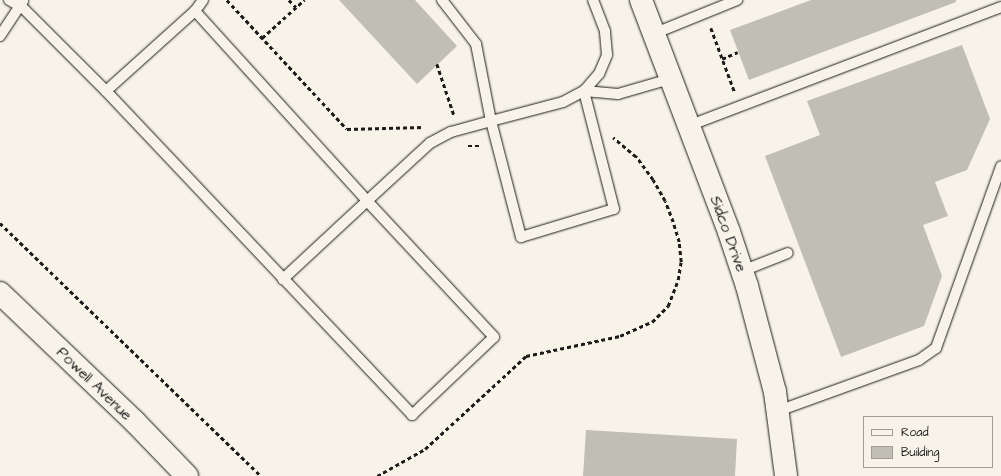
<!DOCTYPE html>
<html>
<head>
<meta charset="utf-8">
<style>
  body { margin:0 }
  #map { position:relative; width:1001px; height:476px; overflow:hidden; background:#f7f3e8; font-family:"Architects Daughter",sans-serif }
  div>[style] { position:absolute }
  .building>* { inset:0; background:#c0beb5 }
  .path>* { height:2.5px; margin-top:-1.25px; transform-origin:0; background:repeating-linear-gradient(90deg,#1c1c1c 0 4px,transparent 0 7px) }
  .roads { filter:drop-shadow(0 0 1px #1c1c1c) drop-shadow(0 0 1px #1c1c1c) }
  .service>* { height:10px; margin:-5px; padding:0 5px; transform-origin:5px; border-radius:5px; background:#f7f3e8 }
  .tertiary>* { height:22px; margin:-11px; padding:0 11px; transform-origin:11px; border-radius:11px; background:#f7f3e8 }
  .secondary>* { height:22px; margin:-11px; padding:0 11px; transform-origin:11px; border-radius:11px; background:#f7f3e8 }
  span { translate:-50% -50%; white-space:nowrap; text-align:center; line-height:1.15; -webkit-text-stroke:3.5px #f7f3e8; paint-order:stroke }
  .street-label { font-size:15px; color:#1c1c1c }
  .legend { position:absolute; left:863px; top:416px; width:130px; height:52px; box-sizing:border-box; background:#f7f3e8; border:1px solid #9f9d96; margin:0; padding:5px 7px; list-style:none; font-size:12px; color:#1c1c1c }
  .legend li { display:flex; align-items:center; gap:8px; height:20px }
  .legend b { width:20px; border:1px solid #9f9d96 }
</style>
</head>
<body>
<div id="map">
  <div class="building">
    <i style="clip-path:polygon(339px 0,415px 0,457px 46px,417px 84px)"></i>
    <i style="clip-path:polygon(811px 0,956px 0,956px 2px,749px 80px,730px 30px)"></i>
    <i style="clip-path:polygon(962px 45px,990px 119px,967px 170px,935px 182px,948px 216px,923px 225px,942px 276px,924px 326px,841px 357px,765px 156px,820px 135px,807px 101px)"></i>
    <i style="clip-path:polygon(586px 430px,737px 439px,735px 476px,583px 476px)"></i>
  </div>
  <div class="path">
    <i style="left:227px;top:0;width:176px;rotate:47.1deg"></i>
    <i style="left:347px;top:129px;width:77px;rotate:-1.5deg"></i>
    <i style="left:289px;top:0;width:10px;rotate:45deg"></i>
    <i style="left:711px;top:28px;width:69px;rotate:69.7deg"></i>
    <i style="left:262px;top:38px;width:57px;rotate:-42.1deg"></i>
    <i style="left:722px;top:59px;width:17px;rotate:-24deg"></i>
    <i style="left:437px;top:64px;width:54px;rotate:71.6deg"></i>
    <i style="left:468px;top:146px;width:12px"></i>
    <i style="left:0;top:223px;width:363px;rotate:44.1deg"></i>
    <i style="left:377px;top:476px;width:55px;rotate:-29.4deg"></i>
    <i style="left:425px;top:449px;width:137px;rotate:-42.6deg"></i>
    <i style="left:526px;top:356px;width:96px;rotate:-12deg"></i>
    <i style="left:620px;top:336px;width:35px;rotate:-24deg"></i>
    <i style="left:652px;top:322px;width:23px;rotate:-45deg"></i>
    <i style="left:668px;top:306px;width:28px;rotate:-69deg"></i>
    <i style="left:678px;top:280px;width:18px;rotate:-81deg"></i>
    <i style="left:681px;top:262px;width:20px;rotate:-96deg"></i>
    <i style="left:679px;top:242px;width:21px;rotate:-107deg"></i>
    <i style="left:673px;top:222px;width:22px;rotate:-111deg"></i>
    <i style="left:665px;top:201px;width:24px;rotate:-120deg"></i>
    <i style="left:653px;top:180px;width:29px;rotate:-126deg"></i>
    <i style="left:636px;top:157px;width:30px;rotate:-140deg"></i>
  </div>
  <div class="roads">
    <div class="service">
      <i style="left:9px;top:0;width:14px;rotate:30deg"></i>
      <i style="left:203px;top:0;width:14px;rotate:126deg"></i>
      <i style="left:195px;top:11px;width:256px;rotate:47.8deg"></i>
      <i style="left:367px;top:201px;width:115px;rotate:137.1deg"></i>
      <i style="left:442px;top:0;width:56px;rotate:52.3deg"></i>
      <i style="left:476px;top:44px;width:78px;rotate:79deg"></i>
      <i style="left:491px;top:121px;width:74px;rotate:-14.8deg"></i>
      <i style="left:563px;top:102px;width:24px;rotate:-28deg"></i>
      <i style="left:584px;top:91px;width:34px;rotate:5deg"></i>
      <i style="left:618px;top:94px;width:54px;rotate:-16.1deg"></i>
      <i style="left:21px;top:6px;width:120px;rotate:45deg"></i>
      <i style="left:106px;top:91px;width:446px;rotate:46.6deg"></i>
      <i style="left:412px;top:415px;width:113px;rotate:-43.6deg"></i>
      <i style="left:494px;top:337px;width:186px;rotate:-133deg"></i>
      <i style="left:367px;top:201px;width:86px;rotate:-42.6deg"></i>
      <i style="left:430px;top:143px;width:24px;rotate:-28deg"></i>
      <i style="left:451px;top:132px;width:41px;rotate:-15.4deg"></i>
      <i style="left:491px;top:121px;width:120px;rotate:75.5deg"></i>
      <i style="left:521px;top:237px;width:97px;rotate:-16.8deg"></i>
      <i style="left:614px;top:209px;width:122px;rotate:-104.3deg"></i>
      <i style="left:584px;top:91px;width:23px;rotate:-49deg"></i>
      <i style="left:599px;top:74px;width:21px;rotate:-67deg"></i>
      <i style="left:607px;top:55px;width:24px;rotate:-95deg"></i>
      <i style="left:605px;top:31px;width:33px;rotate:-111deg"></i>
      <i style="left:653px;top:34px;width:91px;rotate:-22deg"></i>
      <i style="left:0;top:36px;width:42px;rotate:-56.7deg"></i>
      <i style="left:106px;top:91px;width:120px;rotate:-42deg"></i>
      <i style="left:688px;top:126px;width:335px;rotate:-20.8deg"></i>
      <i style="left:742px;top:271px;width:49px;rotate:-21.4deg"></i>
      <i style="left:778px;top:411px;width:150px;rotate:-19.9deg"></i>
      <i style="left:919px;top:360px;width:21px;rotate:-35deg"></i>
      <i style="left:936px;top:348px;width:193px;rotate:-70.3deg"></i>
    </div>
    <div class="tertiary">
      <i style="left:641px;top:0;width:248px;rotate:69.2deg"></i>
      <i style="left:729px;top:232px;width:57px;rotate:71.6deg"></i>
      <i style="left:747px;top:286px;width:110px;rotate:75.2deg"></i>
      <i style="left:775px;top:392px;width:85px;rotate:82.5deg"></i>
    </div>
    <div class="secondary">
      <i style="left:0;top:293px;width:187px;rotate:43.7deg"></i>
      <i style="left:135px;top:422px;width:75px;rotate:46.1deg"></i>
    </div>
  </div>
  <div class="street-label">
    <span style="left:728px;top:234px;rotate:70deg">Sidco Drive</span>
    <span style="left:94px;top:384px;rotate:44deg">Powell Avenue</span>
  </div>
  <ul class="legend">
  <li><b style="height:5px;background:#f7f3e8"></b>Road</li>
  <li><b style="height:11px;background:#c0beb5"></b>Building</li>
  </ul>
</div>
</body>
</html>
